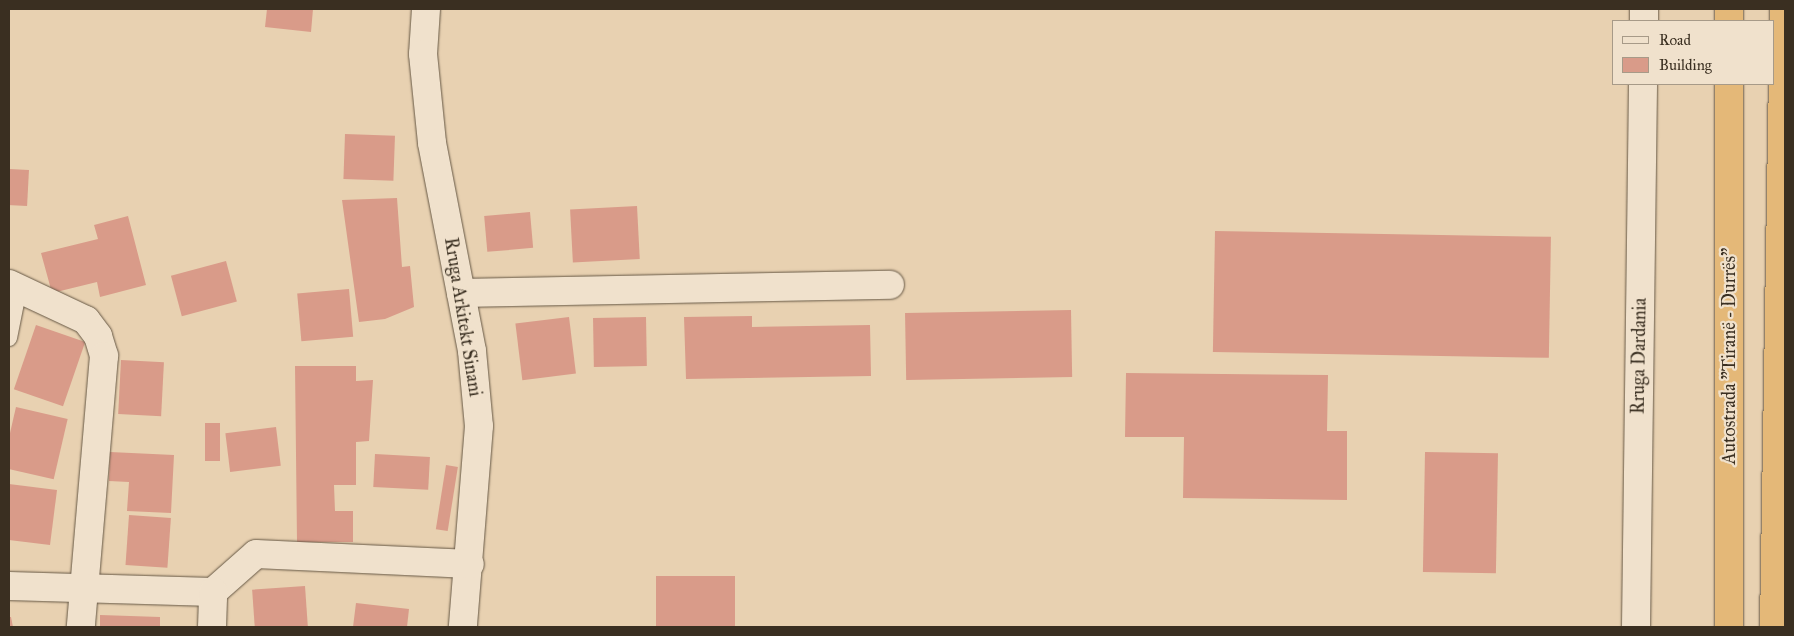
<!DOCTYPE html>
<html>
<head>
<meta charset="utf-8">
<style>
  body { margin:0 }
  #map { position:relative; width:1794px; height:636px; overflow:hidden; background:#e8d1b1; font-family:"IM FELL Great Primer",serif }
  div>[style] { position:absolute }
  .building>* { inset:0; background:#d99b89; transform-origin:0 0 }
  .roads { filter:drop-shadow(0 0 1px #665845) drop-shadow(0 0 1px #665845) }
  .service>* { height:16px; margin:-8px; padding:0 8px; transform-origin:8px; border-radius:8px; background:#f0e1cc }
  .minor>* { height:28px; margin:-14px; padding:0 14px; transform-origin:14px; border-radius:14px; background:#f0e1cc }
  .secondary>* { height:28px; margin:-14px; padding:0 14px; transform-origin:14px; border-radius:14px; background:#f0e1cc }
  .motorway>* { height:28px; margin:-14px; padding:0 14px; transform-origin:14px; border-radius:14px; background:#e4b878 }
  span { translate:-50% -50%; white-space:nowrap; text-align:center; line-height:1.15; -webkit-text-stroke:4.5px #f0e1cc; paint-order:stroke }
  .street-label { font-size:18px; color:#3a2f21 }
  .frame { position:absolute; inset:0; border:10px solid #3a2f21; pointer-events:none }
  .legend { position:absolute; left:1612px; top:20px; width:162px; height:65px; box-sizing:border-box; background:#f0e1cc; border:1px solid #a79a88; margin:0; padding:6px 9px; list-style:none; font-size:15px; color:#3a2f21 }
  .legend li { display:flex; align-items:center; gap:10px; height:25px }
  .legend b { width:25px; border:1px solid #a79a88 }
</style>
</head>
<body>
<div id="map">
  <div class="building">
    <i style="clip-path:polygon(267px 9px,313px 9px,311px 32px,265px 27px)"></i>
    <i style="left:345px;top:134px;width:50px;height:45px;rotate:2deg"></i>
    <i style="left:9px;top:169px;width:20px;height:36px;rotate:3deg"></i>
    <i style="clip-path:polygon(397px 198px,402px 267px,410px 266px,414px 307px,385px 319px,359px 322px,342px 200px)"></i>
    <i style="left:637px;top:206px;width:53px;height:67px;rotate:87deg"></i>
    <i style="left:530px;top:212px;width:36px;height:46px;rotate:85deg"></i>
    <i style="clip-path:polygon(128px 216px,146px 285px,100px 297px,97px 282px,52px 293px,41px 253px,98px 239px,94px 225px)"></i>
    <i style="left:1215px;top:231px;width:336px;height:121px;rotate:1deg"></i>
    <i style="left:226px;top:261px;width:42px;height:57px;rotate:75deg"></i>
    <i style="left:349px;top:289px;width:48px;height:52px;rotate:85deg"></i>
    <i style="left:1071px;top:310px;width:67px;height:166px;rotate:89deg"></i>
    <i style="clip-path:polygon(752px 316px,752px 327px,870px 325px,871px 376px,686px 379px,684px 317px)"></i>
    <i style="left:569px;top:317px;width:57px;height:54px;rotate:83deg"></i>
    <i style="left:646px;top:317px;width:49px;height:53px;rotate:89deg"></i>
    <i style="left:36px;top:325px;width:52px;height:68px;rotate:19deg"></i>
    <i style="left:121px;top:360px;width:43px;height:54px;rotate:3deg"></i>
    <i style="clip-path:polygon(295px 366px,356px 366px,356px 381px,373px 380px,369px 441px,356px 442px,356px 485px,334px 485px,335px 511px,353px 511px,353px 542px,297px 542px)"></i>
    <i style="clip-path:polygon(1126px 373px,1328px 375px,1327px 431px,1347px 431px,1347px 500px,1183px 498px,1184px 437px,1125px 437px)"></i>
    <i style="left:16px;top:407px;width:53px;height:62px;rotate:13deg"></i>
    <i style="left:205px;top:423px;width:15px;height:38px"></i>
    <i style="left:276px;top:427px;width:39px;height:51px;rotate:83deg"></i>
    <i style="clip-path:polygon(110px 452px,174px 455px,171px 513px,127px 511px,129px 482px,109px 481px)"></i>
    <i style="left:1425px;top:452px;width:73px;height:120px;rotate:1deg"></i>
    <i style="left:375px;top:454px;width:55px;height:33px;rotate:3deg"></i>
    <i style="left:446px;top:465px;width:12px;height:65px;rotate:9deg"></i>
    <i style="clip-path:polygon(9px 484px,57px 490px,50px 545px,9px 540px)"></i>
    <i style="left:129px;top:515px;width:42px;height:50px;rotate:4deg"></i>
    <i style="left:656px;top:576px;width:79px;height:51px"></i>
    <i style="left:305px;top:586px;width:41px;height:53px;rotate:86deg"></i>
    <i style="clip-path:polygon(356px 603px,409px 609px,407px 627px,353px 627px)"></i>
    <i style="clip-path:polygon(100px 615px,160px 617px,160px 627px,100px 627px)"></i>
    <i style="clip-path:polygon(9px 617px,11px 617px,13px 627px,9px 627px)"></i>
  </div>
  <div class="roads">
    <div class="service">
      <i style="left:9px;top:338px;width:51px;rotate:-78.7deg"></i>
    </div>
    <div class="minor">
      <i style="left:426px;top:9px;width:45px;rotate:93.8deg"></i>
      <i style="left:423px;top:54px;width:89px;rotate:84.2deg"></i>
      <i style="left:432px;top:143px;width:212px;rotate:79.1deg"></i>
      <i style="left:472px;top:351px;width:75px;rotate:84.7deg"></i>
      <i style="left:479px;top:426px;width:202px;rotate:94.6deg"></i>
      <i style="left:9px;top:284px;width:85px;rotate:25.1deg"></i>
      <i style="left:86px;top:320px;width:20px;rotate:53deg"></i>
      <i style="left:98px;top:336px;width:21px;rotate:73deg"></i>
      <i style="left:104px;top:356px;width:272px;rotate:94.9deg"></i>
      <i style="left:461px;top:293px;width:429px;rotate:-1.1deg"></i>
      <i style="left:9px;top:586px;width:204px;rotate:1.7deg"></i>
      <i style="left:213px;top:592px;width:57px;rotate:-41.5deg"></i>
      <i style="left:256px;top:554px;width:214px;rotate:2.7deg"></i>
      <i style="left:212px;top:627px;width:35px;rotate:-88deg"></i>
    </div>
    <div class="secondary">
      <i style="left:1644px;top:21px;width:12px;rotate:-90deg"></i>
      <i style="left:1636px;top:627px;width:543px;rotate:-89.26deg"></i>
    </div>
    <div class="motorway">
      <i style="left:1729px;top:21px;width:12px;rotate:-90deg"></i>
      <i style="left:1729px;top:627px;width:543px;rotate:-90deg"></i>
      <i style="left:1774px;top:627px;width:618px;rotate:-89.07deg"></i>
    </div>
  </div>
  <div class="street-label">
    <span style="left:463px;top:317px;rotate:81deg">Rruga Arkitekt Sinani</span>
    <span style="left:1639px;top:356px;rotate:-89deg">Rruga Dardania</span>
    <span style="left:1729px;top:356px;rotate:-90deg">Autostrada "Tiranë - Durrës"</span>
  </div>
  <div class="frame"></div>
  <ul class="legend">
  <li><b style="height:6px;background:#f0e1cc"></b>Road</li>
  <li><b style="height:14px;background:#d99b89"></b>Building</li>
  </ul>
</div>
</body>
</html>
